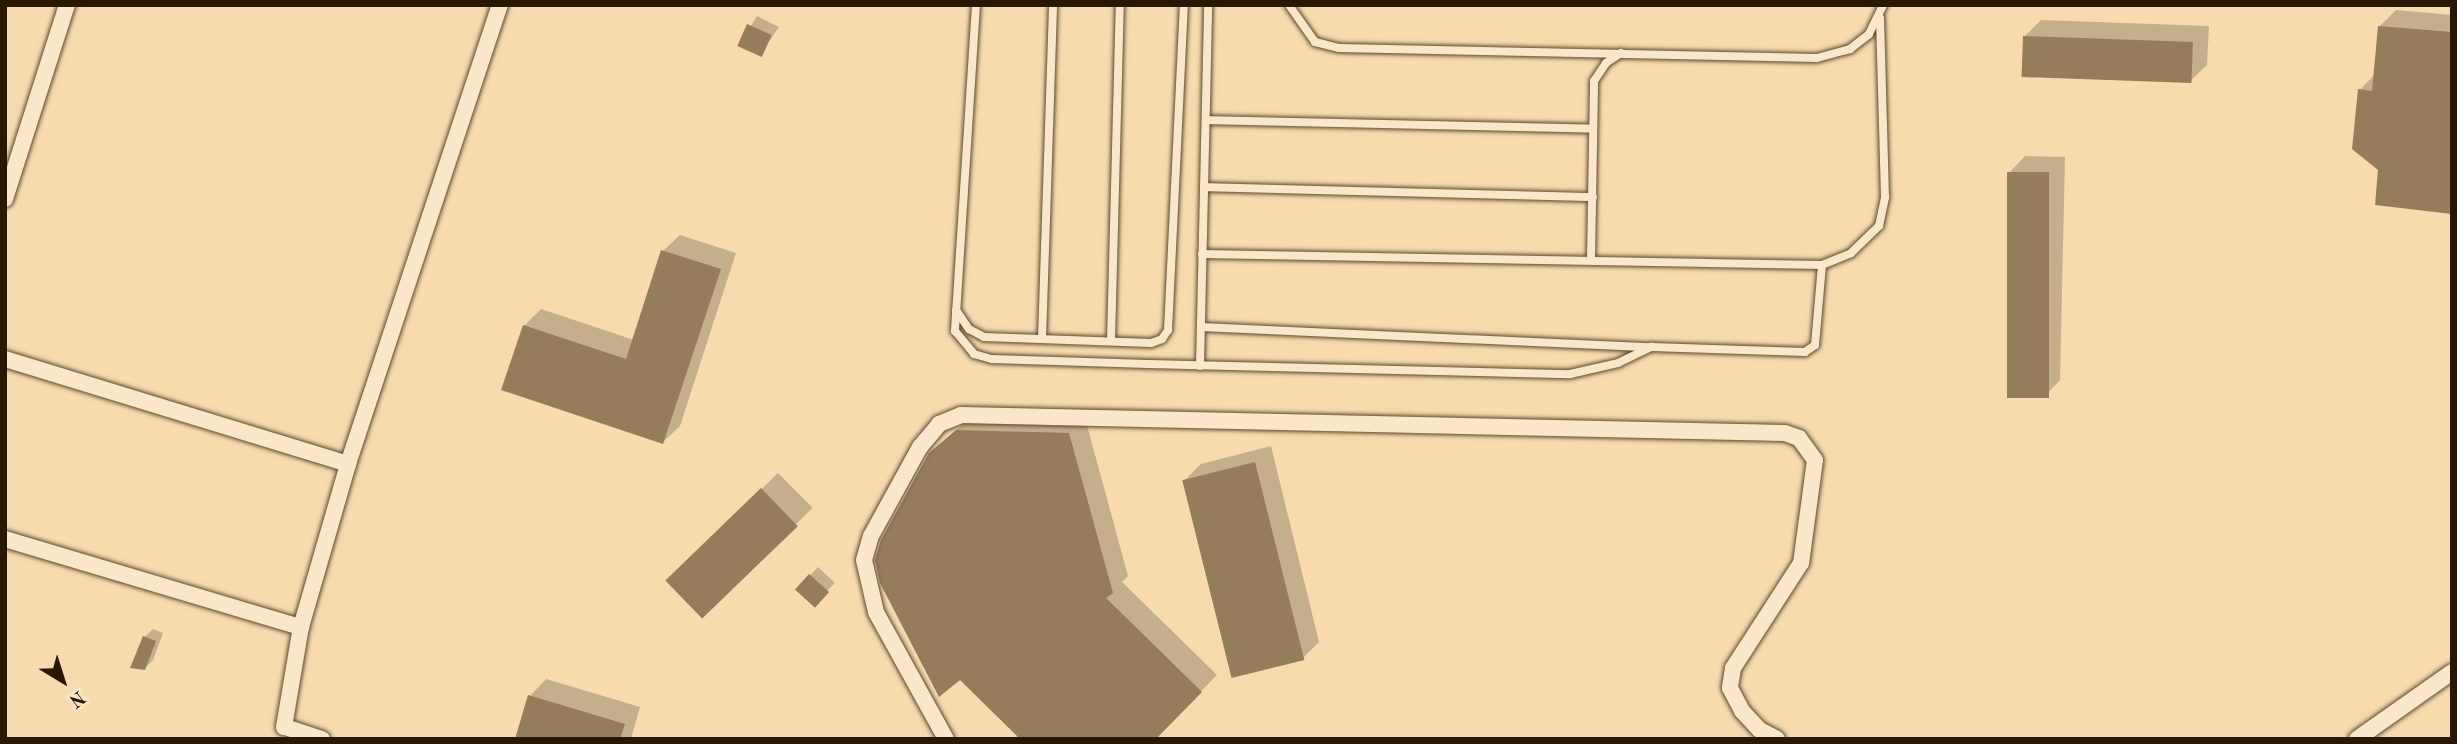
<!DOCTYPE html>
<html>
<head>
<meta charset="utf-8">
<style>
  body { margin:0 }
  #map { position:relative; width:2457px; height:744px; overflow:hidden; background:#f7daae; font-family:"Old Standard TT",serif }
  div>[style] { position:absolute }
  .shadow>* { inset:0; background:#0003; transform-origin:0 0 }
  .building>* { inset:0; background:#957c5b; transform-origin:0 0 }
  .roads { filter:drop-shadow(0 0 2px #5d482c) drop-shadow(0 0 2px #5d482c) }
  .lane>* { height:8px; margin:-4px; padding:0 4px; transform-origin:4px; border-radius:4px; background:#fae7ca }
  .street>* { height:16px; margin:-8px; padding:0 8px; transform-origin:8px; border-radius:8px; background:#fae7ca }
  span { translate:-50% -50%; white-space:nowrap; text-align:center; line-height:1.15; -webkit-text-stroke:6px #fae7ca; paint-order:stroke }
  .frame { position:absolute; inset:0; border:7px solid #2a1701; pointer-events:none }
  .north { position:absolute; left:28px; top:646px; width:70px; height:70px; -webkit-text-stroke:5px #fae7ca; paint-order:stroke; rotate:142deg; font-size:19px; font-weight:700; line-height:28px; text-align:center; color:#2a1701 }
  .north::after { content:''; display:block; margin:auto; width:24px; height:32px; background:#2a1701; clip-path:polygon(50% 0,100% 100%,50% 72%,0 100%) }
</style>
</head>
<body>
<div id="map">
  <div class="shadow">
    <i style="clip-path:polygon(2396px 10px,2452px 15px,2452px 212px,2380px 169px,2360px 90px,2375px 74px,2379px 27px)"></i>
    <i style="clip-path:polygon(757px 16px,779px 27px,760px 55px,739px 45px)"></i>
    <i style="clip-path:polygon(2041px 20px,2209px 26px,2207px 65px,2190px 81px,2024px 37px)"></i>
    <i style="clip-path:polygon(2025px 156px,2065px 157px,2060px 380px,2044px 397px,2009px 173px)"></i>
    <i style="clip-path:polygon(680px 235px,736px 253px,680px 426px,663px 442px,524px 326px,541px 309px,634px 340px,663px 251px)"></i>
    <i style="clip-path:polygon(973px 415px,1085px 418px,1128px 576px,1122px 582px,1217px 675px,1154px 739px,1013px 739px,1019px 735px,930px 454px)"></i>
    <i style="clip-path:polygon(1271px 446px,1319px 642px,1303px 658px,1184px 481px,1201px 464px)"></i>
    <i style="left:778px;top:473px;width:49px;height:153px;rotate:45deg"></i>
    <i style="left:818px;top:567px;width:23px;height:30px;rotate:43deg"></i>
    <i style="clip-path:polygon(153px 629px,163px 633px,153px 660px,144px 669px,145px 637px)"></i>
    <i style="clip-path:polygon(546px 679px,640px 707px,631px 739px,517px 739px,530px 696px)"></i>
  </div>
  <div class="building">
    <i style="left:747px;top:24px;width:27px;height:24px;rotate:24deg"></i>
    <i style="clip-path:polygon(2378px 26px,2452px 32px,2452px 214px,2375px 205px,2378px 170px,2352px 149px,2358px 89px,2372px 91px)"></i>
    <i style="left:2023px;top:36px;width:170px;height:41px;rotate:2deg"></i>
    <i style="left:2007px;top:172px;width:42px;height:226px"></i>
    <i style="clip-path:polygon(661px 250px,721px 269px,663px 444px,501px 390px,523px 325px,626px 359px)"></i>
    <i style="clip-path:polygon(956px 430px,1069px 433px,1113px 593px,1106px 598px,1202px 692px,1156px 739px,1020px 739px,960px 680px,939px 697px,880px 583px,875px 560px,881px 540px,929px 453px)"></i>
    <i style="left:1255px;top:462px;width:204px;height:75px;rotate:76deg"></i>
    <i style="left:761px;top:488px;width:53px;height:133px;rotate:46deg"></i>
    <i style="left:809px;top:574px;width:27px;height:21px;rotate:42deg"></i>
    <i style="clip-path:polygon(143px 636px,156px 641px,145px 670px,130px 668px)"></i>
    <i style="clip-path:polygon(528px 695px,625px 724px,620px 739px,515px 739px)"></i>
  </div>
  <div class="roads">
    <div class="lane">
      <i style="left:976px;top:5px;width:327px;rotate:93.7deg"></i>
      <i style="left:955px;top:331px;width:30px;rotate:50deg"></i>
      <i style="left:974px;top:354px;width:19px;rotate:16deg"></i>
      <i style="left:992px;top:359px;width:156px;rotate:1.8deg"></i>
      <i style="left:1148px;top:364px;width:422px;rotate:1.4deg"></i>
      <i style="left:1570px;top:374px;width:49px;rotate:-12.9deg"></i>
      <i style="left:1618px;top:363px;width:37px;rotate:-26deg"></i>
      <i style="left:1651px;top:347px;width:154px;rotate:1.9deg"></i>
      <i style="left:1805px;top:352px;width:12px;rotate:-35deg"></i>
      <i style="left:1815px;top:345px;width:80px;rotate:-85deg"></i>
      <i style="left:1289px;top:5px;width:45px;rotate:54.9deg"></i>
      <i style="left:1315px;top:42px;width:25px;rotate:14deg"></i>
      <i style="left:1339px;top:48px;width:478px;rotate:1.2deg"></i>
      <i style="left:1817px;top:58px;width:34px;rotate:-15deg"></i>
      <i style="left:1850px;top:49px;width:24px;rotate:-38deg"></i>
      <i style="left:1869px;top:34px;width:32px;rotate:-64deg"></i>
      <i style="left:1206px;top:120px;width:387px;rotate:1.3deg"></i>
      <i style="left:1204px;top:187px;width:389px;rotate:1.5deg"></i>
      <i style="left:1202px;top:254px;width:620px;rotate:1.02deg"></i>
      <i style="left:1822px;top:265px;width:31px;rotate:-22deg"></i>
      <i style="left:1851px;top:253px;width:39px;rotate:-44deg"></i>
      <i style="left:1879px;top:226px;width:30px;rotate:-78deg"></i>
      <i style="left:1885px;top:197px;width:179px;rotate:-91.6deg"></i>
      <i style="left:1591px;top:259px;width:178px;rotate:-89deg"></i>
      <i style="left:1594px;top:81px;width:22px;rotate:-56deg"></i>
      <i style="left:1606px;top:63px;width:18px;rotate:-34deg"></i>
      <i style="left:956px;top:310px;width:23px;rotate:56deg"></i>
      <i style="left:969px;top:329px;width:17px;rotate:28deg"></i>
      <i style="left:984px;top:337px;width:167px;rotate:2.1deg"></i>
      <i style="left:1151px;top:343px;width:12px;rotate:-20deg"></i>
      <i style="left:1162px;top:339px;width:11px;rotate:-56deg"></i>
      <i style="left:1168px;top:330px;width:325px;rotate:-87.2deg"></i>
      <i style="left:1201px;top:327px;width:448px;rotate:2.6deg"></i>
      <i style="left:1042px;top:339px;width:334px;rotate:-88.1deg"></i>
      <i style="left:1111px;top:341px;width:336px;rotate:-88.5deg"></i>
      <i style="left:1200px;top:366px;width:361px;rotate:-88.7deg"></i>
    </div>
    <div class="street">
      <i style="left:5px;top:199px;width:204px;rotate:-72.3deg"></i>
      <i style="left:5px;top:359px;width:359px;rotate:17deg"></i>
      <i style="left:5px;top:539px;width:309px;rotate:16.6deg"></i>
      <i style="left:322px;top:739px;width:40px;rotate:-162deg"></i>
      <i style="left:284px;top:727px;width:101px;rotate:-80.4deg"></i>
      <i style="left:301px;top:627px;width:170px;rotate:-73.9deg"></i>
      <i style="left:348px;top:464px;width:484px;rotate:-71.7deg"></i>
      <i style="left:946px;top:739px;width:145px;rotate:-118.9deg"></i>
      <i style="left:876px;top:612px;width:53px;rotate:-103deg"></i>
      <i style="left:864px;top:560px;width:25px;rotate:-74deg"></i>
      <i style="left:871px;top:536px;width:102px;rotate:-61.2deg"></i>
      <i style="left:920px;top:447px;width:30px;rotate:-50deg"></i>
      <i style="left:939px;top:424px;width:24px;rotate:-22deg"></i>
      <i style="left:961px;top:415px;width:824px;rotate:1.25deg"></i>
      <i style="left:1785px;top:433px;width:15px;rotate:20deg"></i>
      <i style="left:1799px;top:438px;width:27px;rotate:54deg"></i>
      <i style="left:1815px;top:460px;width:104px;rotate:97.7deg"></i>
      <i style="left:1801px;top:563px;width:125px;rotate:122.9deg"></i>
      <i style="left:1733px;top:668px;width:20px;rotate:99deg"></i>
      <i style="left:1730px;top:688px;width:26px;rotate:62deg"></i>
      <i style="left:1742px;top:711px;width:26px;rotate:47deg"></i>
      <i style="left:1760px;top:730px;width:19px;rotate:28deg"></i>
      <i style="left:2357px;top:739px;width:116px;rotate:-35.2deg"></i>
    </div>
  </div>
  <div class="frame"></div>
  <div class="north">N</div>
</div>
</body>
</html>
